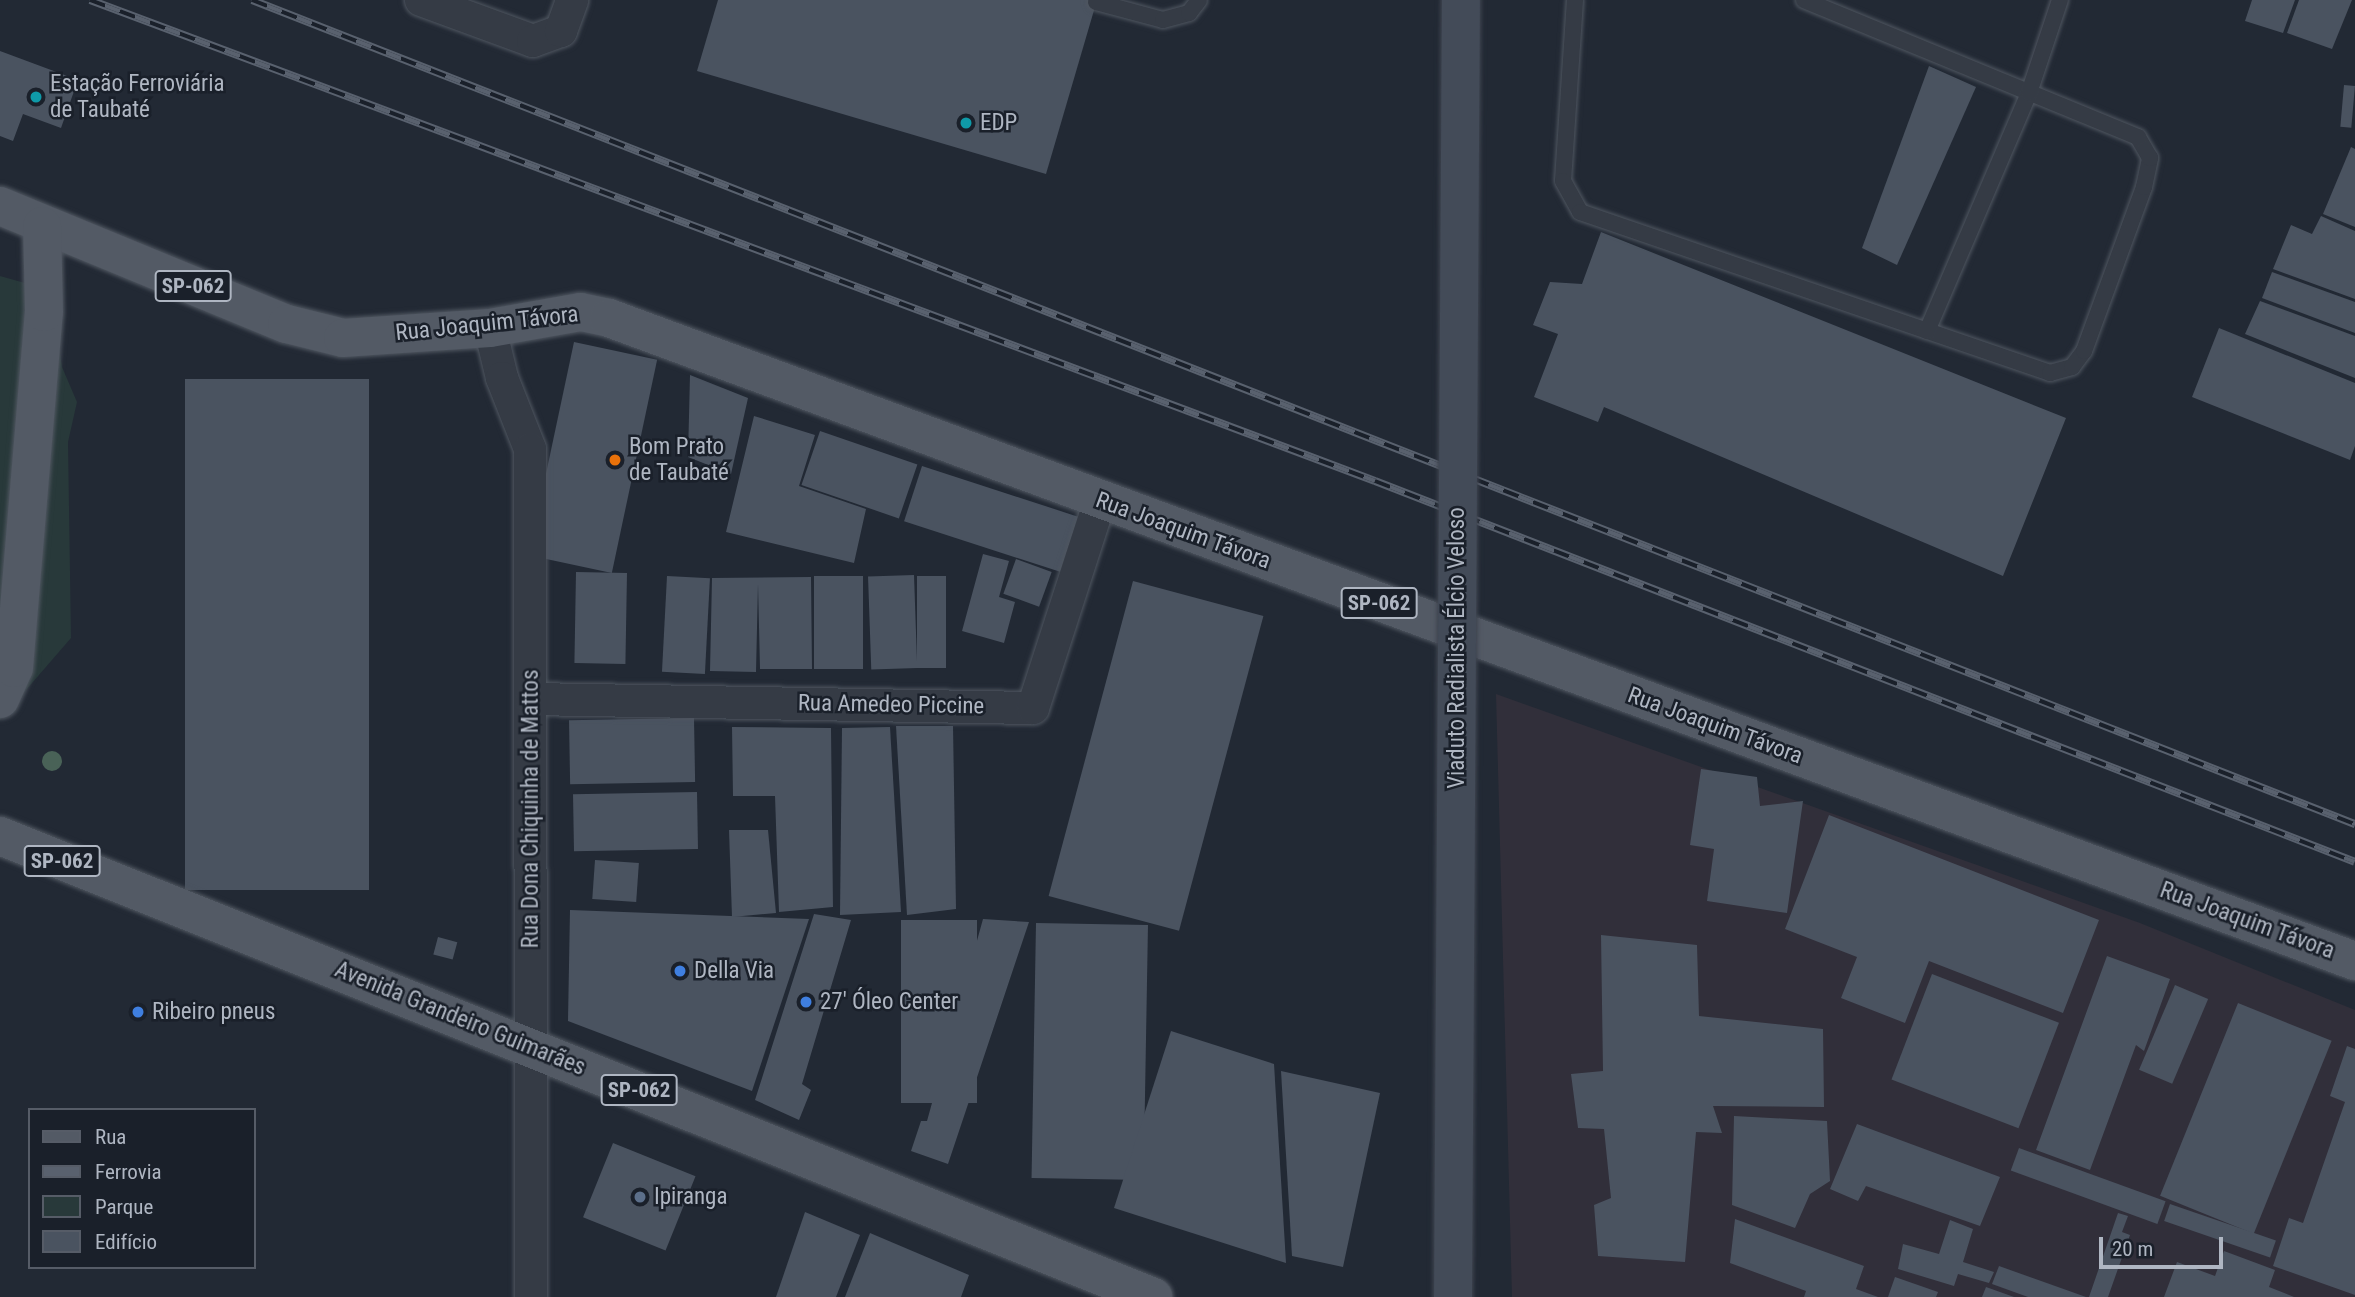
<!DOCTYPE html>
<html>
<head>
<meta charset="utf-8">
<style>
  body { margin:0 }
  #map { position:relative; width:2355px; height:1297px; overflow:hidden; background:#222934; font-family:"Roboto Condensed",sans-serif }
  div>[style] { position:absolute }
  .medical>* { inset:0; background:#312f3a }
  .green>* { inset:0; background:#28393a }
  .building>* { inset:0; background:#4a5360; transform-origin:0 0 }
  .roads { filter:drop-shadow(0 0 2px #4f5660) drop-shadow(0 0 2px #4f5660) }
  .lane>* { height:16px; margin:-8px; padding:0 8px; transform-origin:8px; border-radius:8px; background:#353b45 }
  .street>* { height:32px; margin:-16px; padding:0 16px; transform-origin:16px; border-radius:16px; background:#353b45 }
  .primary>* { height:38px; margin:-19px; padding:0 19px; transform-origin:19px; border-radius:19px; background:#535a65 }
  .rail>* { height:8px; margin-top:-4px; transform-origin:0; background:repeating-linear-gradient(90deg,#1a202a 0 16px,#59616e 0 32px); box-sizing:border-box; border-block:2px solid #59616e }
  .bridges { filter:drop-shadow(0 0 2px #3e444f) drop-shadow(0 0 2px #3e444f) }
  .secondary-bridge>* { height:38px; margin:-19px; padding:0 19px; transform-origin:19px; border-radius:19px; background:#434b58 }
  .trees>* { width:20px; height:20px; margin:-10px; border-radius:50%; background:#496257 }
  .dots>* { width:19px; height:19px; translate:-50% -50%; box-sizing:border-box; border:4px solid #1a202a; border-radius:50% }
  span { translate:-50% -50%; white-space:nowrap; text-align:center; line-height:1.15; -webkit-text-stroke:5px #1a202a; paint-order:stroke }
  .shield-label span { padding:2px 5px; background:#1a202a; border:2px solid; border-radius:5px; -webkit-text-stroke-width:0 }
  .shield-label { font-size:21px; color:#afb6c2; font-weight:700 }
  .poi-label { font-size:23px; color:#afb6c2 }
  .left { translate:0 -50%; text-align:left }
  .street-label { font-size:23px; color:#afb6c2 }
  .legend { position:absolute; left:28px; top:1108px; width:228px; height:161px; box-sizing:border-box; background:#1a202a; border:2px solid #565c67; margin:0; padding:9px 12px; list-style:none; font-size:21px; color:#afb6c2 }
  .legend li { display:flex; align-items:center; gap:14px; height:35px }
  .legend b { width:35px; border:2px solid #565c67 }
  .scale { position:absolute; left:2099px; top:1237px; width:124px; height:32px; box-sizing:border-box; border:4px solid #afb6c2; border-top:0; padding-left:9px; font-size:21px; line-height:24px; white-space:nowrap; color:#afb6c2; -webkit-text-stroke:5px #1a202a; paint-order:stroke }
</style>
</head>
<body>
<div id="map">
  <div class="medical">
    <i style="clip-path:polygon(1496px 694px,2140px 923px,2355px 1010px,2355px 1297px,1512px 1297px)"></i>
  </div>
  <div class="green">
    <i style="clip-path:polygon(0 276px,32px 285px,56px 328px,62px 367px,77px 402px,68px 442px,71px 638px,0 720px)"></i>
  </div>
  <div class="building">
    <i style="clip-path:polygon(718px 0,1097px 0,1046px 174px,697px 71px)"></i>
    <i style="clip-path:polygon(2252px 0,2295px 0,2283px 33px,2245px 21px)"></i>
    <i style="clip-path:polygon(2299px 0,2352px 0,2332px 49px,2287px 33px)"></i>
    <i style="clip-path:polygon(0 51px,78px 80px,61px 128px,23px 114px,13px 141px,0 136px)"></i>
    <i style="clip-path:polygon(1929px 66px,1976px 87px,1897px 265px,1862px 248px)"></i>
    <i style="left:2344px;top:85px;width:11px;height:42px;rotate:5deg"></i>
    <i style="clip-path:polygon(2351px 147px,2355px 149px,2355px 227px,2323px 214px)"></i>
    <i style="clip-path:polygon(2321px 216px,2355px 231px,2355px 299px,2273px 269px,2291px 225px,2312px 234px)"></i>
    <i style="clip-path:polygon(1601px 232px,2066px 418px,2003px 576px,1604px 407px,1598px 422px,1534px 397px,1558px 334px,1533px 325px,1550px 282px,1582px 284px)"></i>
    <i style="clip-path:polygon(2272px 272px,2355px 302px,2355px 333px,2262px 298px)"></i>
    <i style="clip-path:polygon(2260px 301px,2355px 336px,2355px 378px,2245px 334px)"></i>
    <i style="clip-path:polygon(2219px 328px,2355px 383px,2355px 446px,2350px 460px,2192px 397px)"></i>
    <i style="left:574px;top:342px;width:85px;height:218px;rotate:12deg"></i>
    <i style="clip-path:polygon(690px 375px,748px 398px,731px 474px,688px 457px)"></i>
    <i style="left:185px;top:379px;width:184px;height:511px"></i>
    <i style="clip-path:polygon(754px 416px,815px 435px,799px 486px,866px 509px,854px 563px,726px 532px)"></i>
    <i style="left:820px;top:431px;width:103px;height:57px;rotate:19deg"></i>
    <i style="left:922px;top:466px;width:164px;height:58px;rotate:18deg"></i>
    <i style="clip-path:polygon(983px 554px,1009px 561px,999px 597px,1015px 602px,1004px 643px,962px 631px)"></i>
    <i style="left:1016px;top:559px;width:38px;height:37px;rotate:20deg"></i>
    <i style="left:576px;top:572px;width:51px;height:91px;rotate:1deg"></i>
    <i style="left:914px;top:575px;width:93px;height:46px;rotate:88deg"></i>
    <i style="left:667px;top:576px;width:43px;height:96px;rotate:3deg"></i>
    <i style="left:814px;top:576px;width:49px;height:93px"></i>
    <i style="left:917px;top:576px;width:29px;height:92px"></i>
    <i style="clip-path:polygon(811px 577px,812px 669px,760px 669px,758px 584px,756px 672px,710px 671px,712px 578px)"></i>
    <i style="left:1133px;top:581px;width:135px;height:326px;rotate:15deg"></i>
    <i style="left:694px;top:718px;width:64px;height:125px;rotate:89deg"></i>
    <i style="clip-path:polygon(896px 726px,953px 726px,956px 909px,907px 915px)"></i>
    <i style="clip-path:polygon(732px 727px,831px 728px,833px 907px,779px 912px,775px 796px,733px 796px)"></i>
    <i style="clip-path:polygon(890px 727px,901px 912px,840px 915px,842px 728px)"></i>
    <i style="clip-path:polygon(1701px 769px,1757px 777px,1760px 806px,1803px 801px,1787px 913px,1707px 901px,1714px 849px,1690px 845px)"></i>
    <i style="left:697px;top:792px;width:57px;height:124px;rotate:89deg"></i>
    <i style="clip-path:polygon(1829px 815px,2099px 920px,2063px 1013px,1929px 961px,1905px 1023px,1841px 998px,1857px 957px,1785px 929px)"></i>
    <i style="clip-path:polygon(729px 830px,768px 830px,776px 913px,732px 917px)"></i>
    <i style="left:595px;top:860px;width:44px;height:39px;rotate:4deg"></i>
    <i style="clip-path:polygon(570px 910px,809px 919px,752px 1091px,568px 1021px)"></i>
    <i style="clip-path:polygon(814px 914px,851px 920px,802px 1084px,811px 1090px,799px 1120px,755px 1100px)"></i>
    <i style="clip-path:polygon(983px 919px,1029px 922px,948px 1164px,911px 1151px,921px 1121px,927px 1121px)"></i>
    <i style="left:901px;top:920px;width:76px;height:183px"></i>
    <i style="left:1036px;top:923px;width:112px;height:255px;rotate:1deg"></i>
    <i style="clip-path:polygon(1601px 935px,1697px 945px,1699px 1016px,1823px 1029px,1824px 1107px,1713px 1106px,1722px 1133px,1696px 1132px,1685px 1262px,1598px 1256px,1594px 1205px,1611px 1198px,1604px 1129px,1578px 1128px,1571px 1074px,1603px 1071px)"></i>
    <i style="left:438px;top:937px;width:20px;height:18px;rotate:15deg"></i>
    <i style="clip-path:polygon(2107px 956px,2170px 979px,2144px 1051px,2136px 1045px,2090px 1170px,2036px 1150px)"></i>
    <i style="left:1932px;top:974px;width:136px;height:113px;rotate:21deg"></i>
    <i style="left:2175px;top:985px;width:36px;height:92px;rotate:23deg"></i>
    <i style="left:2238px;top:1003px;width:101px;height:208px;rotate:22deg"></i>
    <i style="clip-path:polygon(1171px 1031px,1274px 1064px,1286px 1263px,1114px 1208px)"></i>
    <i style="clip-path:polygon(2347px 1046px,2355px 1049px,2355px 1295px,2273px 1266px,2289px 1218px,2303px 1223px,2345px 1102px,2330px 1096px)"></i>
    <i style="clip-path:polygon(1281px 1071px,1380px 1093px,1343px 1267px,1292px 1256px)"></i>
    <i style="clip-path:polygon(1734px 1116px,1827px 1121px,1830px 1181px,1810px 1194px,1795px 1228px,1732px 1205px)"></i>
    <i style="clip-path:polygon(1857px 1124px,2000px 1177px,1980px 1226px,1866px 1186px,1858px 1201px,1830px 1189px)"></i>
    <i style="left:613px;top:1143px;width:89px;height:80px;rotate:22deg"></i>
    <i style="left:2019px;top:1148px;width:156px;height:24px;rotate:20deg"></i>
    <i style="left:2170px;top:1204px;width:112px;height:18px;rotate:19deg"></i>
    <i style="clip-path:polygon(805px 1212px,860px 1235px,836px 1297px,776px 1297px)"></i>
    <i style="clip-path:polygon(2118px 1213px,2128px 1216px,2122px 1232px,2130px 1235px,2108px 1297px,2089px 1297px)"></i>
    <i style="clip-path:polygon(1735px 1219px,1864px 1266px,1856px 1289px,1878px 1297px,1804px 1297px,1806px 1291px,1730px 1263px)"></i>
    <i style="clip-path:polygon(1950px 1220px,1973px 1229px,1963px 1262px,1994px 1272px,1989px 1283px,1958px 1274px,1954px 1286px,1898px 1269px,1903px 1244px,1939px 1254px)"></i>
    <i style="clip-path:polygon(870px 1233px,969px 1275px,961px 1297px,845px 1297px)"></i>
    <i style="clip-path:polygon(2224px 1251px,2275px 1270px,2269px 1287px,2294px 1297px,2164px 1297px,2177px 1262px,2215px 1276px)"></i>
    <i style="clip-path:polygon(1999px 1266px,2086px 1297px,2028px 1297px,1992px 1284px)"></i>
    <i style="clip-path:polygon(1895px 1277px,1938px 1292px,1936px 1297px,1888px 1297px)"></i>
    <i style="clip-path:polygon(1986px 1287px,2014px 1297px,1982px 1297px)"></i>
  </div>
  <div class="roads">
    <div class="lane">
      <i style="left:1575px;top:0;width:181px;rotate:93.8deg"></i>
      <i style="left:1563px;top:181px;width:35px;rotate:61deg"></i>
      <i style="left:1580px;top:212px;width:497px;rotate:18.9deg"></i>
      <i style="left:2050px;top:373px;width:23px;rotate:-15deg"></i>
      <i style="left:2072px;top:367px;width:20px;rotate:-53deg"></i>
      <i style="left:2084px;top:351px;width:175px;rotate:-69.9deg"></i>
      <i style="left:2144px;top:187px;width:30px;rotate:-78deg"></i>
      <i style="left:2150px;top:158px;width:24px;rotate:-120deg"></i>
      <i style="left:2138px;top:137px;width:361px;rotate:-157.7deg"></i>
      <i style="left:1096px;top:2px;width:69px;rotate:15deg"></i>
      <i style="left:1163px;top:20px;width:27px;rotate:-15deg"></i>
      <i style="left:1189px;top:13px;width:16px;rotate:-52deg"></i>
      <i style="left:1927px;top:331px;width:259px;rotate:-66.8deg"></i>
      <i style="left:2029px;top:93px;width:98px;rotate:-71.6deg"></i>
    </div>
    <div class="street">
      <i style="left:421px;top:0;width:119px;rotate:20.1deg"></i>
      <i style="left:533px;top:41px;width:30px;rotate:-20deg"></i>
      <i style="left:561px;top:31px;width:33px;rotate:-70deg"></i>
      <i style="left:490px;top:328px;width:51px;rotate:76.5deg"></i>
      <i style="left:502px;top:378px;width:76px;rotate:68.5deg"></i>
      <i style="left:530px;top:449px;width:848px;rotate:89.93deg"></i>
      <i style="left:531px;top:699px;width:502px;rotate:1.03deg"></i>
      <i style="left:1033px;top:708px;width:218px;rotate:-72.1deg"></i>
    </div>
    <div class="primary">
      <i style="left:0;top:206px;width:310px;rotate:22.4deg"></i>
      <i style="left:287px;top:324px;width:58px;rotate:14deg"></i>
      <i style="left:343px;top:338px;width:147px;rotate:-3.9deg"></i>
      <i style="left:490px;top:328px;width:92px;rotate:-10deg"></i>
      <i style="left:581px;top:312px;width:29px;rotate:12deg"></i>
      <i style="left:609px;top:318px;width:1861px;rotate:20.22deg"></i>
      <i style="left:0;top:699px;width:34px;rotate:-66deg"></i>
      <i style="left:14px;top:668px;width:357px;rotate:-85.2deg"></i>
      <i style="left:44px;top:312px;width:86px;rotate:-91.3deg"></i>
      <i style="left:0;top:836px;width:1242px;rotate:21.79deg"></i>
    </div>
  </div>
  <div class="rail">
    <i style="left:90px;top:0;width:1372px;rotate:20.52deg"></i>
    <i style="left:1375px;top:481px;width:1051px;rotate:21.24deg"></i>
    <i style="left:252px;top:0;width:2259px;rotate:21.4deg"></i>
  </div>
  <div class="bridges">
    <div class="secondary-bridge">
      <i style="left:1453px;top:1297px;width:1297px;rotate:-89.65deg"></i>
    </div>
  </div>
  <div class="trees">
    <i style="left:52px;top:761px"></i>
  </div>
  <div class="dots">
    <i style="left:36px;top:97px;background:#0f9aa8"></i>
    <i style="left:966px;top:123px;background:#0f9aa8"></i>
    <i style="left:615px;top:460px;background:#e8710a"></i>
    <i style="left:680px;top:971px;background:#3f7fe0"></i>
    <i style="left:806px;top:1002px;background:#3f7fe0"></i>
    <i style="left:138px;top:1012px;background:#3f7fe0"></i>
    <i style="left:640px;top:1197px;background:#5c6f8a"></i>
  </div>
  <div class="shield-label">
    <span style="left:193px;top:286px">SP-062</span>
    <span style="left:1379px;top:603px">SP-062</span>
    <span style="left:62px;top:861px">SP-062</span>
    <span style="left:639px;top:1090px">SP-062</span>
  </div>
  <div class="poi-label">
    <span class="left" style="left:50px;top:97px">Estação Ferroviária<br>de Taubaté</span>
    <span class="left" style="left:980px;top:123px">EDP</span>
    <span class="left" style="left:629px;top:460px">Bom Prato<br>de Taubaté</span>
    <span class="left" style="left:694px;top:971px">Della Via</span>
    <span class="left" style="left:820px;top:1002px">27' Óleo Center</span>
    <span class="left" style="left:152px;top:1012px">Ribeiro pneus</span>
    <span class="left" style="left:654px;top:1197px">Ipiranga</span>
  </div>
  <div class="street-label">
    <span style="left:487px;top:324px;rotate:-6deg">Rua Joaquim Távora</span>
    <span style="left:1183px;top:531px;rotate:20deg">Rua Joaquim Távora</span>
    <span style="left:1457px;top:648px;rotate:-90deg">Viaduto Radialista Élcio Veloso</span>
    <span style="left:891px;top:705px;rotate:1deg">Rua Amedeo Piccine</span>
    <span style="left:1715px;top:726px;rotate:20deg">Rua Joaquim Távora</span>
    <span style="left:531px;top:809px;rotate:-90deg">Rua Dona Chiquinha de Mattos</span>
    <span style="left:2247px;top:921px;rotate:20deg">Rua Joaquim Távora</span>
    <span style="left:460px;top:1019px;rotate:22deg">Avenida Grandeiro Guimarães</span>
  </div>
  <ul class="legend">
  <li><b style="height:9px;background:#535a65"></b>Rua</li>
  <li><b style="height:9px;background:#59616e"></b>Ferrovia</li>
  <li><b style="height:19px;background:#28393a"></b>Parque</li>
  <li><b style="height:19px;background:#4a5360"></b>Edifício</li>
  </ul>
  <div class="scale">20 m</div>
</div>
</body>
</html>
